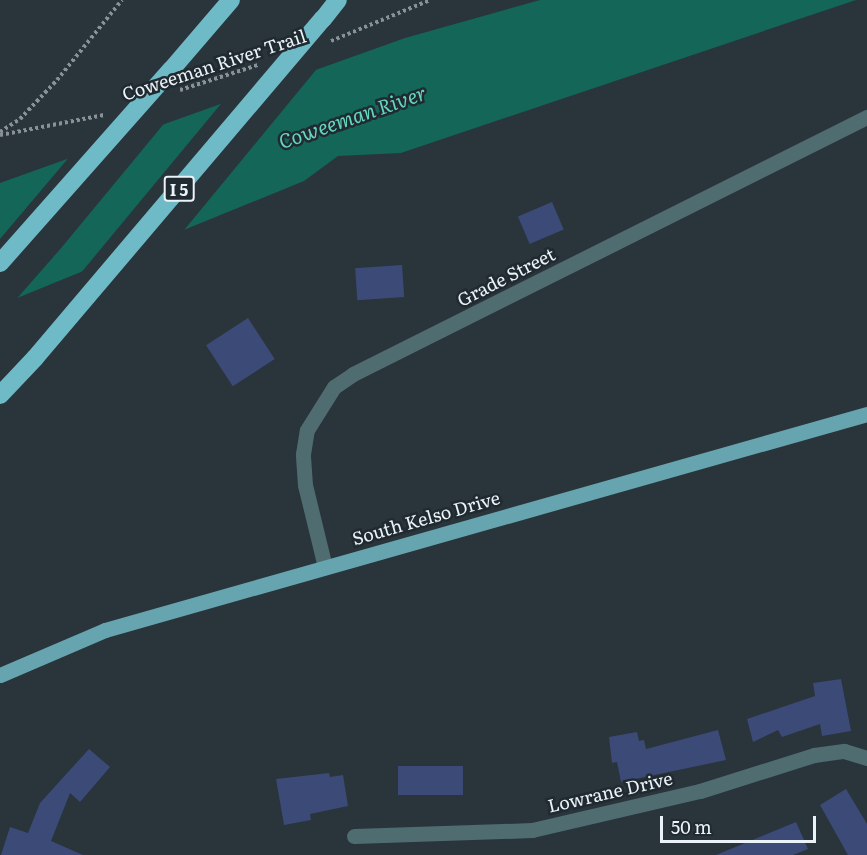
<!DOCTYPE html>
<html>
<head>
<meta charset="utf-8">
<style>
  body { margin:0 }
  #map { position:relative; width:867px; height:855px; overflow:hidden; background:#2a343b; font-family:Literata,serif }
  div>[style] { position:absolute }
  .water>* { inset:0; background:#136658 }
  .pier>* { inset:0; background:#2a343b }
  .building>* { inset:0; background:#3c4a77; transform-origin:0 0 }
  .path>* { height:4px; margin-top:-2px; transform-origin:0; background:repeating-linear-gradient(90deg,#889197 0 3px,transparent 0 6px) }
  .minor>* { height:15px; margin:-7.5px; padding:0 7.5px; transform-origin:7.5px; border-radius:7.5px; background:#4f6c71 }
  .major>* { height:15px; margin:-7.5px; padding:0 7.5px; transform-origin:7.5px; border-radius:7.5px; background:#66a5af }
  .highway>* { height:18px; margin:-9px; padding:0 9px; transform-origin:9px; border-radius:9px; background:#6ebbc7 }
  .highway-bridge>* { height:18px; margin:-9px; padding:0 9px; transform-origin:9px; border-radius:9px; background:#6ebbc7 }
  span { translate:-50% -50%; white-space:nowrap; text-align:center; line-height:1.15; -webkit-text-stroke:5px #202a31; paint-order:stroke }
  .shield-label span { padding:2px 4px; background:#202a31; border:2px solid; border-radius:4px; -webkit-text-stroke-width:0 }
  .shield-label { font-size:16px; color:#ecf3f8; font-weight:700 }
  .street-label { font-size:18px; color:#ecf3f8 }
  .water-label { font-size:20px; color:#65d5be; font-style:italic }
  .scale { position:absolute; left:660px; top:816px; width:156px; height:27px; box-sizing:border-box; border:3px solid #ecf3f8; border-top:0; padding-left:8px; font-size:18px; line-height:21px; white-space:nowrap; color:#ecf3f8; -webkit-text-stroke:4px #202a31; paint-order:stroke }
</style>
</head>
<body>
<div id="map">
  <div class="water">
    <i style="clip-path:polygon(540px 0,856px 0,401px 153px,338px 156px,304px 181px,0 305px,0 183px,405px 38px)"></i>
  </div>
  <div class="pier">
    <i style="clip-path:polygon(320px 65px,180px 235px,80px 274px,225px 99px)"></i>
    <i style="clip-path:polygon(167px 120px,62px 247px,13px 303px,0 308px,0 239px,71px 155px)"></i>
  </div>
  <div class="building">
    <i style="left:552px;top:202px;width:30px;height:37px;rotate:67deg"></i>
    <i style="left:402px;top:265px;width:32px;height:47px;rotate:86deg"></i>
    <i style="left:248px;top:318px;width:49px;height:50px;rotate:57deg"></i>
    <i style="clip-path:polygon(841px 679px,851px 731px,822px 736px,820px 724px,782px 737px,778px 730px,753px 742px,747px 719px,815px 696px,813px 683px)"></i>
    <i style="clip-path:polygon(718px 730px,726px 760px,621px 782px,617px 762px,612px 763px,609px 737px,637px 732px,639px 741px,644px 740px,646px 749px)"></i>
    <i style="clip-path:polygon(89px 749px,110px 767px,80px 802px,70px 793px,51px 841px,83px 855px,1px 855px,10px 827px,28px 833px,40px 803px)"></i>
    <i style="left:398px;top:766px;width:65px;height:29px"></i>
    <i style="clip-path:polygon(329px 773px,330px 777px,343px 775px,348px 806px,310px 814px,311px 820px,284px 825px,276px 779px)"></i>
    <i style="clip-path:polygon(846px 789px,867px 824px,867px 855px,848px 855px,820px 805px)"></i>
    <i style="clip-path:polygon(796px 822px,808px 849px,793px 855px,716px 855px)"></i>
  </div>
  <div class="path">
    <i style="left:331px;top:41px;width:107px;rotate:-22.5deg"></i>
    <i style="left:180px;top:90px;width:82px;rotate:-17.8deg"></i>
    <i style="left:0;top:132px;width:24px;rotate:-33deg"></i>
    <i style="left:20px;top:119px;width:54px;rotate:-46.5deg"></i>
    <i style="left:57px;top:80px;width:103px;rotate:-50.9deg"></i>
    <i style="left:0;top:135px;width:106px;rotate:-10.9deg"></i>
  </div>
  <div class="minor">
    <i style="left:325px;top:567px;width:84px;rotate:-103.7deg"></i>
    <i style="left:305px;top:485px;width:31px;rotate:-94deg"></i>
    <i style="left:303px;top:454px;width:24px;rotate:-81deg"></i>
    <i style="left:307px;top:430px;width:51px;rotate:-57.9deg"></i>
    <i style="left:334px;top:387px;width:23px;rotate:-34deg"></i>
    <i style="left:353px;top:374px;width:575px;rotate:-26.57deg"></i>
    <i style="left:354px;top:836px;width:178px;rotate:-1.9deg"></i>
    <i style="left:532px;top:830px;width:172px;rotate:-13.1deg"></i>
    <i style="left:700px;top:791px;width:120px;rotate:-17.5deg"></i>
    <i style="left:814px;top:755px;width:30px;rotate:-8deg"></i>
    <i style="left:844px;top:751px;width:24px;rotate:17deg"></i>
  </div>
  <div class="major">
    <i style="left:0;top:675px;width:114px;rotate:-23.2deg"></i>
    <i style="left:105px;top:630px;width:792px;rotate:-15.83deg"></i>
  </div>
  <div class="highway">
    <i style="left:323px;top:19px;width:24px;rotate:-52deg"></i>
    <i style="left:171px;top:70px;width:92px;rotate:-49.4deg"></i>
    <i style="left:0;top:395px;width:51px;rotate:-46.6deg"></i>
  </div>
  <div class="highway-bridge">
    <i style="left:0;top:263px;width:258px;rotate:-48.5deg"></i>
    <i style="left:35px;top:358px;width:445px;rotate:-49.7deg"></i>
  </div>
  <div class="shield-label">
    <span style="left:179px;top:189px">I 5</span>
  </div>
  <div class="street-label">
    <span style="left:214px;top:65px;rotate:-18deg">Coweeman River Trail</span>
    <span style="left:506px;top:277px;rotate:-27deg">Grade Street</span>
    <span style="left:426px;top:518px;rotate:-16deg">South Kelso Drive</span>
    <span style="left:610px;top:792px;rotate:-13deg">Lowrane Drive</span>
  </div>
  <div class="water-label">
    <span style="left:352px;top:116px;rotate:-19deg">Coweeman River</span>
  </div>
  <div class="scale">50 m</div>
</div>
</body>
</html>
